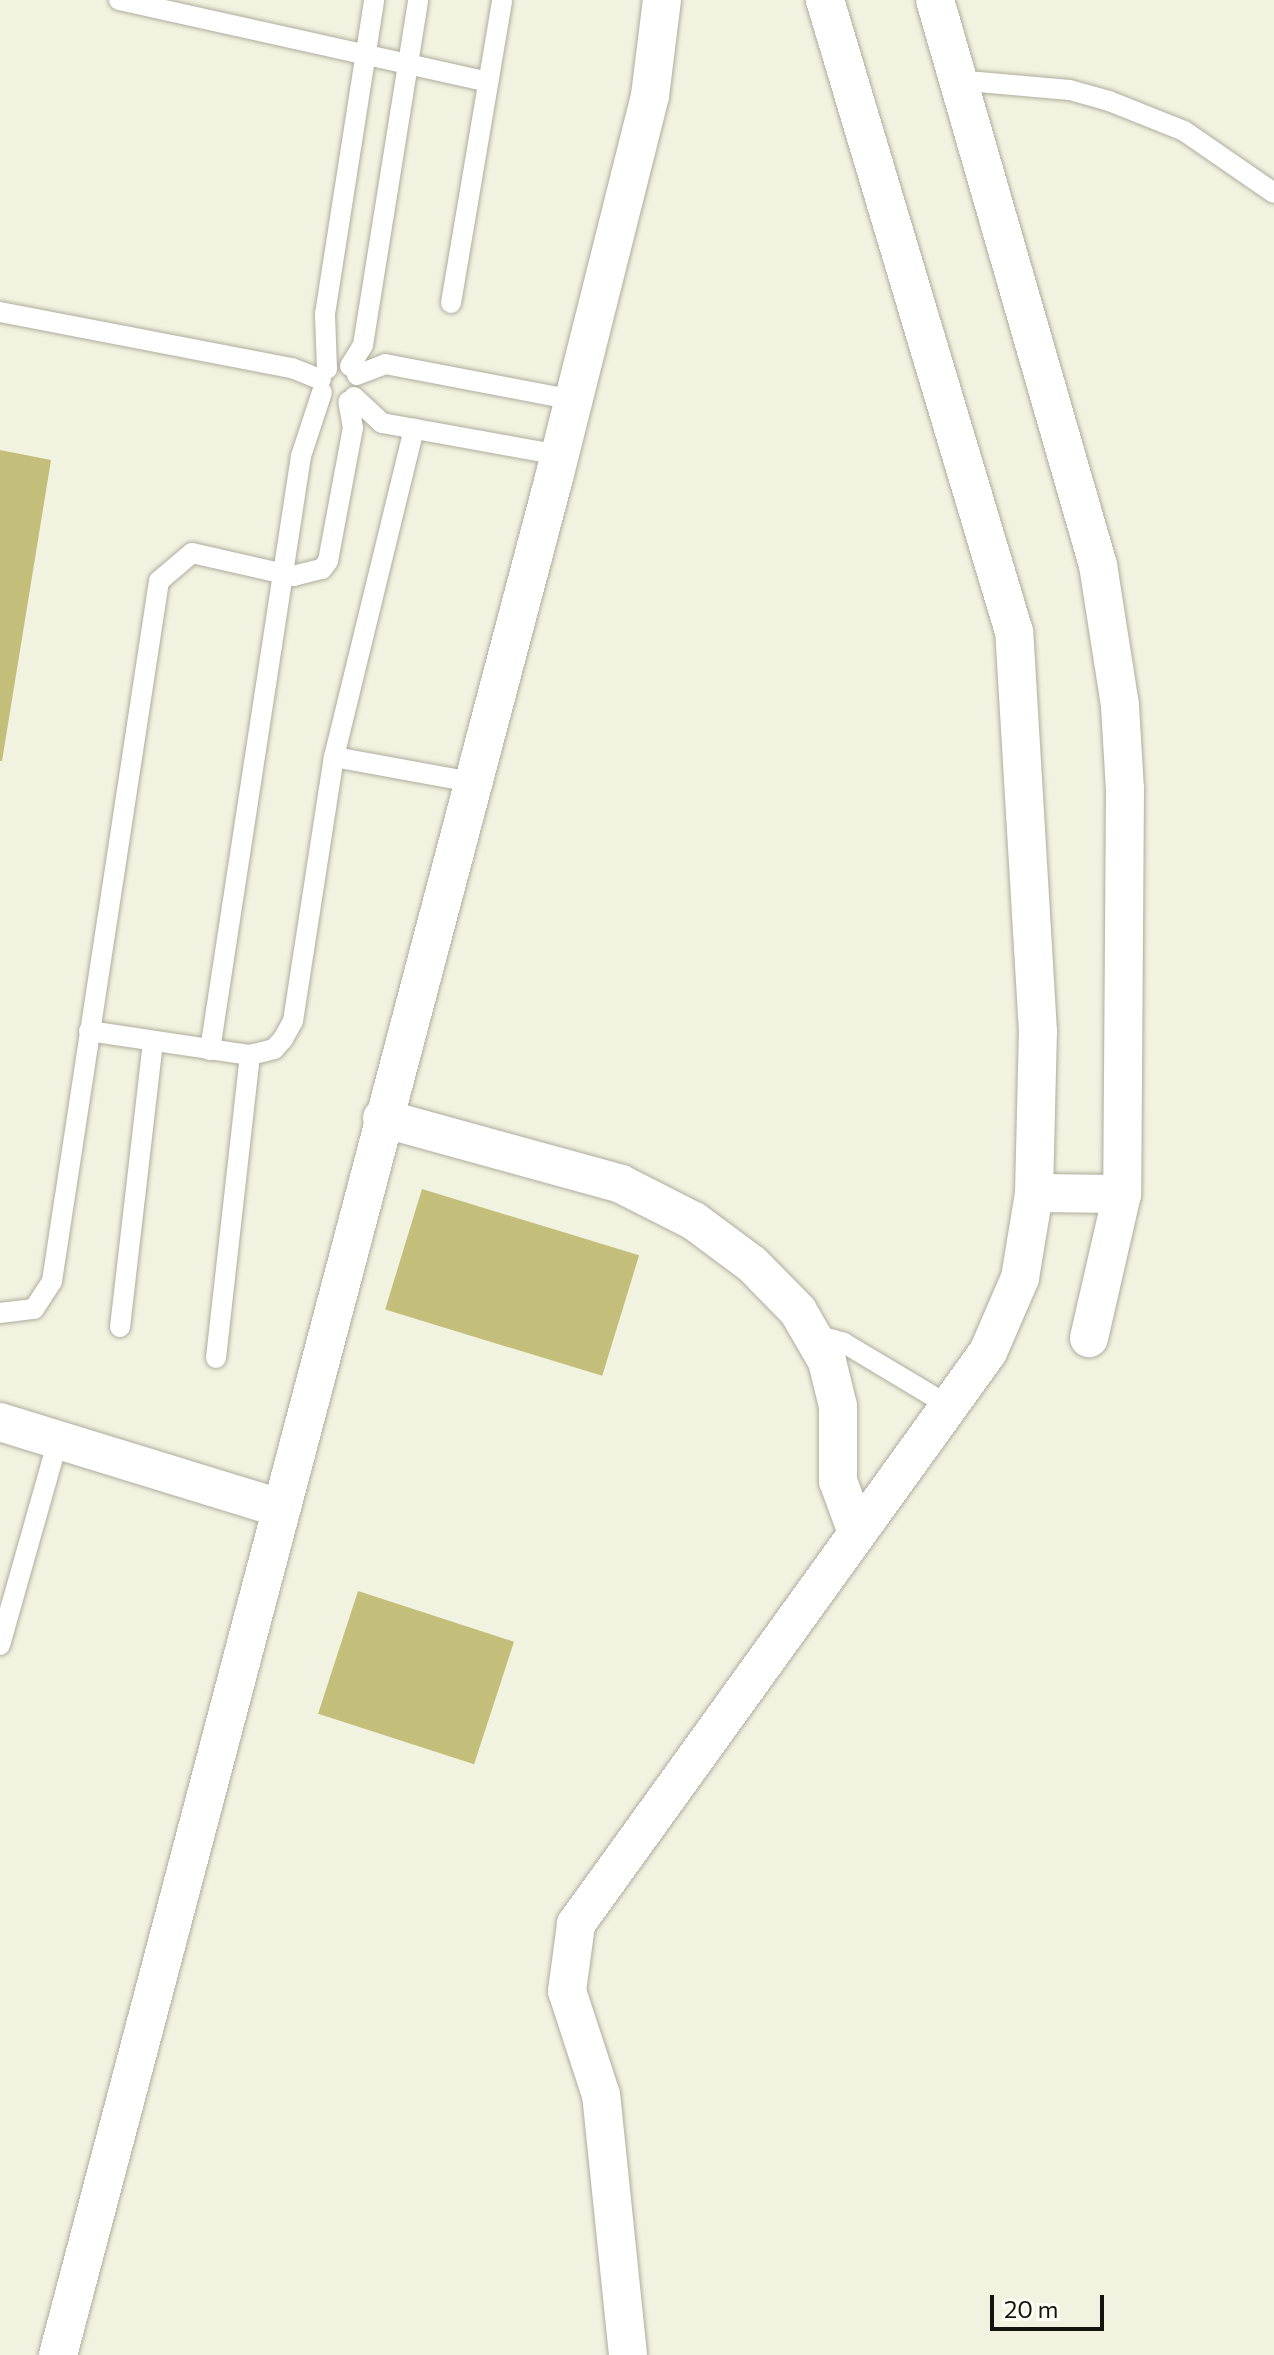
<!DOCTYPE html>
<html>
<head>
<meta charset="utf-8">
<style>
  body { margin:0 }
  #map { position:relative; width:1274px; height:2355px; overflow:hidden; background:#f2f2e1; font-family:Commissioner,sans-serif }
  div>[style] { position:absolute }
  .building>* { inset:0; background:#c3be7a; transform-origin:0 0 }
  .roads { filter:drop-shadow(0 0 2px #aead9d) drop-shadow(0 0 2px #aead9d) }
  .service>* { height:20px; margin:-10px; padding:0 10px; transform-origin:10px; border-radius:10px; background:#fff }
  .minor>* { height:38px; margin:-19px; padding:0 19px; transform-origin:19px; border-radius:19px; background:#fff }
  span { translate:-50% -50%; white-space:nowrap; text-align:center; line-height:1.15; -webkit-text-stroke:6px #fffef4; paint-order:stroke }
  .scale { position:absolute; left:990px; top:2295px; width:114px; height:36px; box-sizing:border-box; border:4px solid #14140e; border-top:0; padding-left:10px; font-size:24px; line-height:28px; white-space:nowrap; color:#14140e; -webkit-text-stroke:6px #fffef4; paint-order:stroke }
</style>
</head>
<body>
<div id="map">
  <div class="building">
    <i style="clip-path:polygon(0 450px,51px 460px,2px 761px,0 761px)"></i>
    <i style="left:422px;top:1189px;width:227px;height:126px;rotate:17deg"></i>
    <i style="left:358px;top:1591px;width:164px;height:129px;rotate:18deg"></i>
  </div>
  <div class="roads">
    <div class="service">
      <i style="left:119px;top:0;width:378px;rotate:12.5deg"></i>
      <i style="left:956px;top:80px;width:114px;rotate:5deg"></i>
      <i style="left:1070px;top:90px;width:41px;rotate:15.8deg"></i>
      <i style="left:1109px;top:101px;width:81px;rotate:21.8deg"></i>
      <i style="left:1184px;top:131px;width:109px;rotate:34.6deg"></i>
      <i style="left:451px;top:303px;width:307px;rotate:-80.4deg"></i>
      <i style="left:0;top:312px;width:297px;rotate:10.9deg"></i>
      <i style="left:292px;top:368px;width:31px;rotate:22deg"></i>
      <i style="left:350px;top:366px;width:25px;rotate:-58deg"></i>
      <i style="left:363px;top:345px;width:349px;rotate:-80.9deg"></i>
      <i style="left:327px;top:369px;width:55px;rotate:-92.1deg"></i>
      <i style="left:325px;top:314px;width:318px;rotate:-81.1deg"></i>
      <i style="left:357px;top:375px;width:30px;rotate:-21deg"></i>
      <i style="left:385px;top:364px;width:191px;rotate:10.8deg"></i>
      <i style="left:354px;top:397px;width:38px;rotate:43deg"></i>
      <i style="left:382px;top:423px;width:181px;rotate:10.2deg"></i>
      <i style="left:334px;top:757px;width:140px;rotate:10.3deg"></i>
      <i style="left:89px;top:1031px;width:163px;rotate:8.5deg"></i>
      <i style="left:250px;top:1055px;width:25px;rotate:-14deg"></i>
      <i style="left:274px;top:1049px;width:13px;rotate:-48deg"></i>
      <i style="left:283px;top:1039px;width:21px;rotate:-61deg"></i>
      <i style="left:293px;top:1021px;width:267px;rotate:-81.2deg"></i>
      <i style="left:334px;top:757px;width:338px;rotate:-76.3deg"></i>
      <i style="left:210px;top:1050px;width:601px;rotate:-81.29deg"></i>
      <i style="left:301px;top:456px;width:67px;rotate:-71.8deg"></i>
      <i style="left:0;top:1313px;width:34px;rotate:-7deg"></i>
      <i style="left:34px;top:1309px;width:33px;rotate:-57deg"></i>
      <i style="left:52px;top:1281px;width:708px;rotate:-81.31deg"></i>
      <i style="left:159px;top:581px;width:43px;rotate:-40.3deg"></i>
      <i style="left:192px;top:553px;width:104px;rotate:12.8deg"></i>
      <i style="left:293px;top:576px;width:30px;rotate:-14deg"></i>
      <i style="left:322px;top:569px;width:10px;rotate:-53deg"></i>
      <i style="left:328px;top:561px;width:135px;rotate:-79.4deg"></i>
      <i style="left:353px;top:428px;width:27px;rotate:-100deg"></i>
      <i style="left:120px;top:1327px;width:288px;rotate:-83.4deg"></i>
      <i style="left:815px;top:1335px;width:30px;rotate:15deg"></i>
      <i style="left:844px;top:1343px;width:125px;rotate:30.9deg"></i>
      <i style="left:216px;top:1358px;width:305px;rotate:-83.6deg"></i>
      <i style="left:0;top:1645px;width:213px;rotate:-74.2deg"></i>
    </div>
    <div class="minor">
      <i style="left:935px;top:0;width:588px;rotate:73.91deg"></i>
      <i style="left:1098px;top:565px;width:143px;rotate:81.1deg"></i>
      <i style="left:1120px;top:706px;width:83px;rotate:86.6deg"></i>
      <i style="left:1125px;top:789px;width:405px;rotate:90.4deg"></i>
      <i style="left:1122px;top:1194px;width:148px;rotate:102.9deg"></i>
      <i style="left:382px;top:1118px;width:248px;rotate:15.4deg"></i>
      <i style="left:621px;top:1184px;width:82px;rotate:26.9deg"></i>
      <i style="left:694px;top:1221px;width:72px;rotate:36.6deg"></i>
      <i style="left:752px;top:1264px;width:66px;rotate:45.6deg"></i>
      <i style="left:798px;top:1311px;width:58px;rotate:59.9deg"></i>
      <i style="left:827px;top:1361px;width:46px;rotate:76.3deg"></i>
      <i style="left:838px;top:1406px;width:75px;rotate:90deg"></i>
      <i style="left:838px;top:1481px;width:52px;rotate:69.8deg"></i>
      <i style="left:1034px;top:1193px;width:88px;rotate:0.7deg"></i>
      <i style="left:0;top:1422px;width:292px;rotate:17.1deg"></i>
      <i style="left:58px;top:2355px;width:1946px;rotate:-75.2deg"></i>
      <i style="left:555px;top:474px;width:390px;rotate:-75.9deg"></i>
      <i style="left:650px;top:96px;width:97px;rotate:-82.9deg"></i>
      <i style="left:628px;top:2355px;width:261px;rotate:-95.9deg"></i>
      <i style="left:601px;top:2095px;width:109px;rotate:-108.1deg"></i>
      <i style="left:567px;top:1991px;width:68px;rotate:-82.3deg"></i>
      <i style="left:576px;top:1924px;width:705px;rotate:-54.24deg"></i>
      <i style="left:988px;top:1352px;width:81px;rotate:-66.6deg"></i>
      <i style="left:1020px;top:1278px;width:86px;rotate:-80.6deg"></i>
      <i style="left:1034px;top:1193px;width:161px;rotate:-88.6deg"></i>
      <i style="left:1038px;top:1032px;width:401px;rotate:-93.4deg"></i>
      <i style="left:1014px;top:632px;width:660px;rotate:-106.65deg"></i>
    </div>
  </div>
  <div class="scale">20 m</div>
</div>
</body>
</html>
